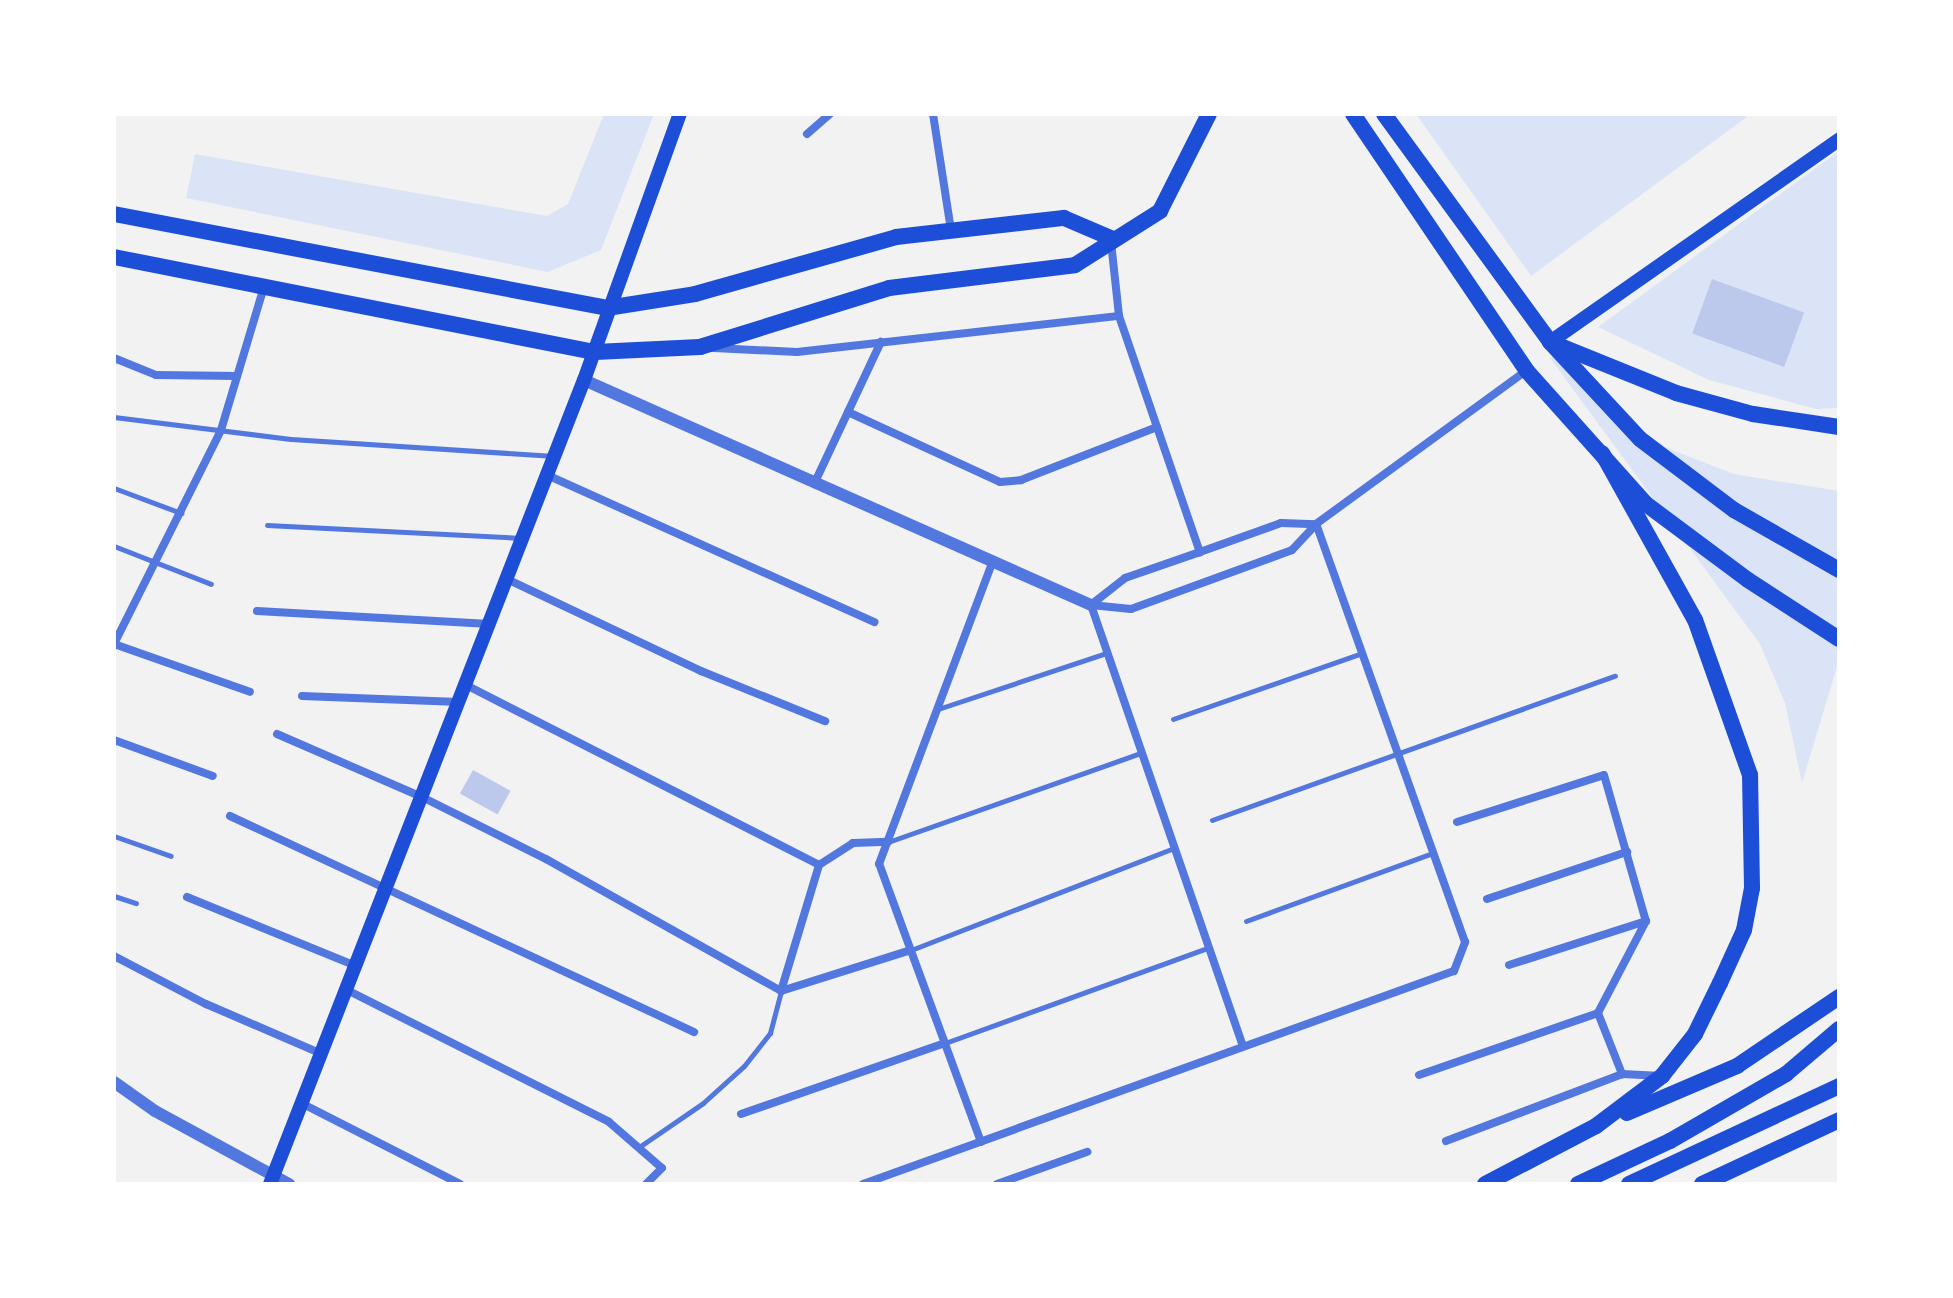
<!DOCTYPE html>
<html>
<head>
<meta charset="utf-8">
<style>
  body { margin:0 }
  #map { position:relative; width:1953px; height:1298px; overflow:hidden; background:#f2f2f2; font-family:Montserrat,sans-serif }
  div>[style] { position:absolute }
  .green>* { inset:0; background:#dbe4f7 }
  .building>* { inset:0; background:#bdc9ec; transform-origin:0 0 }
  .service>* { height:5px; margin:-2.5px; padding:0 2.5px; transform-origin:2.5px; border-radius:2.5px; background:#5277de }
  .minor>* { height:8px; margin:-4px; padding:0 4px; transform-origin:4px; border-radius:4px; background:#5277de }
  .tertiary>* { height:12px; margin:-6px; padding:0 6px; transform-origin:6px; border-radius:6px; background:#5277de }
  .secondary>* { height:14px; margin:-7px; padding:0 7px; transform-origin:7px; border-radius:7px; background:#1d4ed8 }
  .primary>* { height:16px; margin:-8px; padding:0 8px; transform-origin:8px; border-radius:8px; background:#1d4ed8 }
  .trunk>* { height:16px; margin:-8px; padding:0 8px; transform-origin:8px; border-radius:8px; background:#1d4ed8 }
  span { translate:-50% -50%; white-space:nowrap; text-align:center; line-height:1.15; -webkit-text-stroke:6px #fff; paint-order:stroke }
  .frame { position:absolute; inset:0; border:116px solid #fff; pointer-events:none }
</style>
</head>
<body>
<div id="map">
  <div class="green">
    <i style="clip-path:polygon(604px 114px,654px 114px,601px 250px,548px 272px,186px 198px,195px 154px,547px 216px,568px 204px)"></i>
    <i style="clip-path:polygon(1416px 114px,1751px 114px,1531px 276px)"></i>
    <i style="clip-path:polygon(1839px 151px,1839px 408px,1816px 409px,1709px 380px,1598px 327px)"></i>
    <i style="clip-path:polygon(1558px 353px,1606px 405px,1667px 448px,1734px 474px,1839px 491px,1839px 660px,1802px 783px,1785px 703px,1760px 644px,1550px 358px)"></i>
  </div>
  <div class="building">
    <i style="left:1712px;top:279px;width:98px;height:58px;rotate:20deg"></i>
    <i style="left:473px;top:770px;width:43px;height:27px;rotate:29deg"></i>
  </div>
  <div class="service">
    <i style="left:114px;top:417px;width:178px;rotate:7.1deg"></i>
    <i style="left:291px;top:439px;width:264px;rotate:3.7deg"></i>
    <i style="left:114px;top:488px;width:72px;rotate:20.5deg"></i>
    <i style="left:267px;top:525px;width:255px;rotate:2.9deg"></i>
    <i style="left:114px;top:546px;width:104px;rotate:21.4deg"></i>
    <i style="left:938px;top:709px;width:177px;rotate:-18.4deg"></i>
    <i style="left:1173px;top:719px;width:200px;rotate:-19.2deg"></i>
    <i style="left:1212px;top:820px;width:428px;rotate:-19.7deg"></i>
    <i style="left:114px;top:836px;width:60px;rotate:19.3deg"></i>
    <i style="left:888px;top:842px;width:268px;rotate:-19.4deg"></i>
    <i style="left:114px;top:896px;width:23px;rotate:18deg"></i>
    <i style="left:1246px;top:921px;width:199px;rotate:-20deg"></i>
    <i style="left:911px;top:950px;width:282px;rotate:-21.2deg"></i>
    <i style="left:945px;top:1043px;width:280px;rotate:-19.9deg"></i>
    <i style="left:639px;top:1147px;width:78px;rotate:-34.5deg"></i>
    <i style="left:703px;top:1103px;width:55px;rotate:-42.1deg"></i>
    <i style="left:744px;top:1066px;width:42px;rotate:-51.8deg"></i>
    <i style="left:770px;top:1033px;width:43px;rotate:-75.3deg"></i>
  </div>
  <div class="minor">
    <i style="left:933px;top:114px;width:117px;rotate:81.2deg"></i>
    <i style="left:807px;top:134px;width:30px;rotate:-41deg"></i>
    <i style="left:1111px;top:242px;width:74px;rotate:83.8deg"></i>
    <i style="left:1119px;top:316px;width:250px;rotate:71.1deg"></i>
    <i style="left:714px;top:348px;width:83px;rotate:2.8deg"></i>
    <i style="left:797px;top:352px;width:324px;rotate:-6.4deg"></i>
    <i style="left:114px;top:358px;width:45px;rotate:22deg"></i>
    <i style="left:156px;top:375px;width:81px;rotate:0.7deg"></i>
    <i style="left:848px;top:412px;width:167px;rotate:24.7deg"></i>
    <i style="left:1000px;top:482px;width:21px;rotate:-5deg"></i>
    <i style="left:1021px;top:480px;width:146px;rotate:-21.3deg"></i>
    <i style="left:547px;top:475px;width:359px;rotate:24.2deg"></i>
    <i style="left:815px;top:482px;width:155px;rotate:-64.8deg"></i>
    <i style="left:507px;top:579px;width:215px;rotate:25.4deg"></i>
    <i style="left:701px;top:671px;width:134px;rotate:22deg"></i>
    <i style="left:1092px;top:604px;width:42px;rotate:-38.2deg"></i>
    <i style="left:1125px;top:578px;width:79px;rotate:-19.1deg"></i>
    <i style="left:1200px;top:552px;width:86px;rotate:-19.7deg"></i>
    <i style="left:1281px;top:523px;width:35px;rotate:2deg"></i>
    <i style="left:1091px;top:605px;width:40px;rotate:5.7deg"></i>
    <i style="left:1131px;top:609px;width:171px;rotate:-20.1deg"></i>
    <i style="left:1292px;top:550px;width:35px;rotate:-47deg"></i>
    <i style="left:1316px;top:524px;width:260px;rotate:-36.1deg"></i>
    <i style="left:1091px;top:605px;width:466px;rotate:71deg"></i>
    <i style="left:257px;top:611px;width:233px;rotate:3.2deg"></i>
    <i style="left:114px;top:644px;width:239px;rotate:-63.4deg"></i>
    <i style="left:221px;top:430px;width:149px;rotate:-73.3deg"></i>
    <i style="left:114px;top:644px;width:144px;rotate:19.4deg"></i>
    <i style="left:466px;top:685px;width:396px;rotate:27deg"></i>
    <i style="left:302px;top:696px;width:157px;rotate:2.2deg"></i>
    <i style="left:277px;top:734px;width:158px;rotate:23.5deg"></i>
    <i style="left:422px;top:797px;width:139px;rotate:26.6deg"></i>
    <i style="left:546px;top:859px;width:270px;rotate:29.3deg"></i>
    <i style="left:114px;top:740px;width:105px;rotate:20deg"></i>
    <i style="left:230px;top:816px;width:512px;rotate:24.96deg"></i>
    <i style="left:1457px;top:822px;width:154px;rotate:-17.7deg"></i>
    <i style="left:1604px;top:775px;width:152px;rotate:74deg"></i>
    <i style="left:1646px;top:921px;width:104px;rotate:117.6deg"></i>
    <i style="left:1598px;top:1013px;width:66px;rotate:68.5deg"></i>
    <i style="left:1622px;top:1074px;width:35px;rotate:3deg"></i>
    <i style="left:187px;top:897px;width:183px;rotate:22.2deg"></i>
    <i style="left:1487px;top:899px;width:148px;rotate:-18.6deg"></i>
    <i style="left:114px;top:956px;width:104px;rotate:27.6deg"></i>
    <i style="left:206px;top:1004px;width:126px;rotate:23.3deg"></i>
    <i style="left:1509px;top:965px;width:144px;rotate:-17.8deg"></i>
    <i style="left:347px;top:990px;width:293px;rotate:26.7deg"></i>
    <i style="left:609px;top:1122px;width:70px;rotate:41deg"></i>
    <i style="left:662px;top:1168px;width:23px;rotate:135deg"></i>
    <i style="left:781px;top:991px;width:132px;rotate:-73.2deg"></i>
    <i style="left:819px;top:865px;width:40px;rotate:-32.9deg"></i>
    <i style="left:853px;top:843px;width:35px;rotate:-2deg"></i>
    <i style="left:781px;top:991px;width:136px;rotate:-17.5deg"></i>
    <i style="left:1419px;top:1075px;width:189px;rotate:-19.1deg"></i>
    <i style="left:303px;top:1104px;width:176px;rotate:27deg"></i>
    <i style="left:741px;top:1114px;width:216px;rotate:-19.2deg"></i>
    <i style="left:1446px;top:1141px;width:188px;rotate:-20.8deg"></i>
    <i style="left:981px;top:1142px;width:296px;rotate:-110.1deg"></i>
    <i style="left:879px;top:864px;width:324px;rotate:-69.4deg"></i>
    <i style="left:863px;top:1184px;width:628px;rotate:-19.82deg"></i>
    <i style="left:1454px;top:971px;width:31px;rotate:-69deg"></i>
    <i style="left:1465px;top:942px;width:444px;rotate:-109.6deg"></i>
    <i style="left:997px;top:1184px;width:96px;rotate:-19.6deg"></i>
  </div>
  <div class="tertiary">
    <i style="left:584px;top:380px;width:555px;rotate:23.93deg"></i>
    <i style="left:114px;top:1082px;width:50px;rotate:35.3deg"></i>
    <i style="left:155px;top:1111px;width:153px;rotate:28.6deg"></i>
  </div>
  <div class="secondary">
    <i style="left:1550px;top:342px;width:353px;rotate:-35deg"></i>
    <i style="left:270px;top:1184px;width:863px;rotate:-68.67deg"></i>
    <i style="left:584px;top:380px;width:283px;rotate:-70.2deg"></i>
  </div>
  <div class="primary">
    <i style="left:1353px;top:114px;width:310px;rotate:55.9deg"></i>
    <i style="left:1527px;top:371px;width:178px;rotate:48.2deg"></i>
    <i style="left:1646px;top:504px;width:127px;rotate:36.7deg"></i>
    <i style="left:1748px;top:580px;width:108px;rotate:33deg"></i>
    <i style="left:1384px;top:114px;width:282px;rotate:53.9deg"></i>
    <i style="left:1550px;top:342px;width:132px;rotate:47.1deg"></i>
    <i style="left:1640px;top:439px;width:118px;rotate:37.1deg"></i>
    <i style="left:1734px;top:510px;width:121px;rotate:29.7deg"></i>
    <i style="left:114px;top:214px;width:502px;rotate:10.79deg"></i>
    <i style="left:607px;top:308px;width:89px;rotate:-9deg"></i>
    <i style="left:695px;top:294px;width:209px;rotate:-15.8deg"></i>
    <i style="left:896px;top:237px;width:169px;rotate:-6.5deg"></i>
    <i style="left:1064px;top:218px;width:51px;rotate:23.1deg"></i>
    <i style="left:114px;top:257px;width:490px;rotate:11.2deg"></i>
    <i style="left:595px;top:352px;width:105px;rotate:-2.7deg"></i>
    <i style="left:700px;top:347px;width:198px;rotate:-17.3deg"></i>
    <i style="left:889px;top:288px;width:187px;rotate:-7deg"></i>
    <i style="left:1075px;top:265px;width:101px;rotate:-32.4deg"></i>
    <i style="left:1160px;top:211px;width:109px;rotate:-63.2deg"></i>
  </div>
  <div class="trunk">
    <i style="left:1550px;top:342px;width:136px;rotate:22deg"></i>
    <i style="left:1676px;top:393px;width:80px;rotate:15.3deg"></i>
    <i style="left:1753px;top:414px;width:87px;rotate:8.6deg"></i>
    <i style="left:1627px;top:1113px;width:120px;rotate:-23.1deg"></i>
    <i style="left:1737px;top:1066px;width:123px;rotate:-34.1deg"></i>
    <i style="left:1485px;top:1184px;width:125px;rotate:-27.6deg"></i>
    <i style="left:1596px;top:1126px;width:83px;rotate:-37.1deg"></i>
    <i style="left:1662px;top:1076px;width:53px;rotate:-51.8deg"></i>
    <i style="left:1695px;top:1034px;width:57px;rotate:-63.9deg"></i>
    <i style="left:1720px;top:983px;width:58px;rotate:-65.6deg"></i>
    <i style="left:1744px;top:930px;width:43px;rotate:-79.2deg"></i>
    <i style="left:1752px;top:888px;width:113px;rotate:-91deg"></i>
    <i style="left:1750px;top:775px;width:164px;rotate:-109.5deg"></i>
    <i style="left:1695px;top:620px;width:191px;rotate:-119.1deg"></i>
    <i style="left:1578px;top:1184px;width:102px;rotate:-25.1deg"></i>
    <i style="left:1670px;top:1141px;width:134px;rotate:-30deg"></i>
    <i style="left:1786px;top:1074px;width:70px;rotate:-40.3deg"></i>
    <i style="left:1629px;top:1184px;width:232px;rotate:-25deg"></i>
    <i style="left:1702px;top:1184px;width:151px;rotate:-25deg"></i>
  </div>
  <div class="frame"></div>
</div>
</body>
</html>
